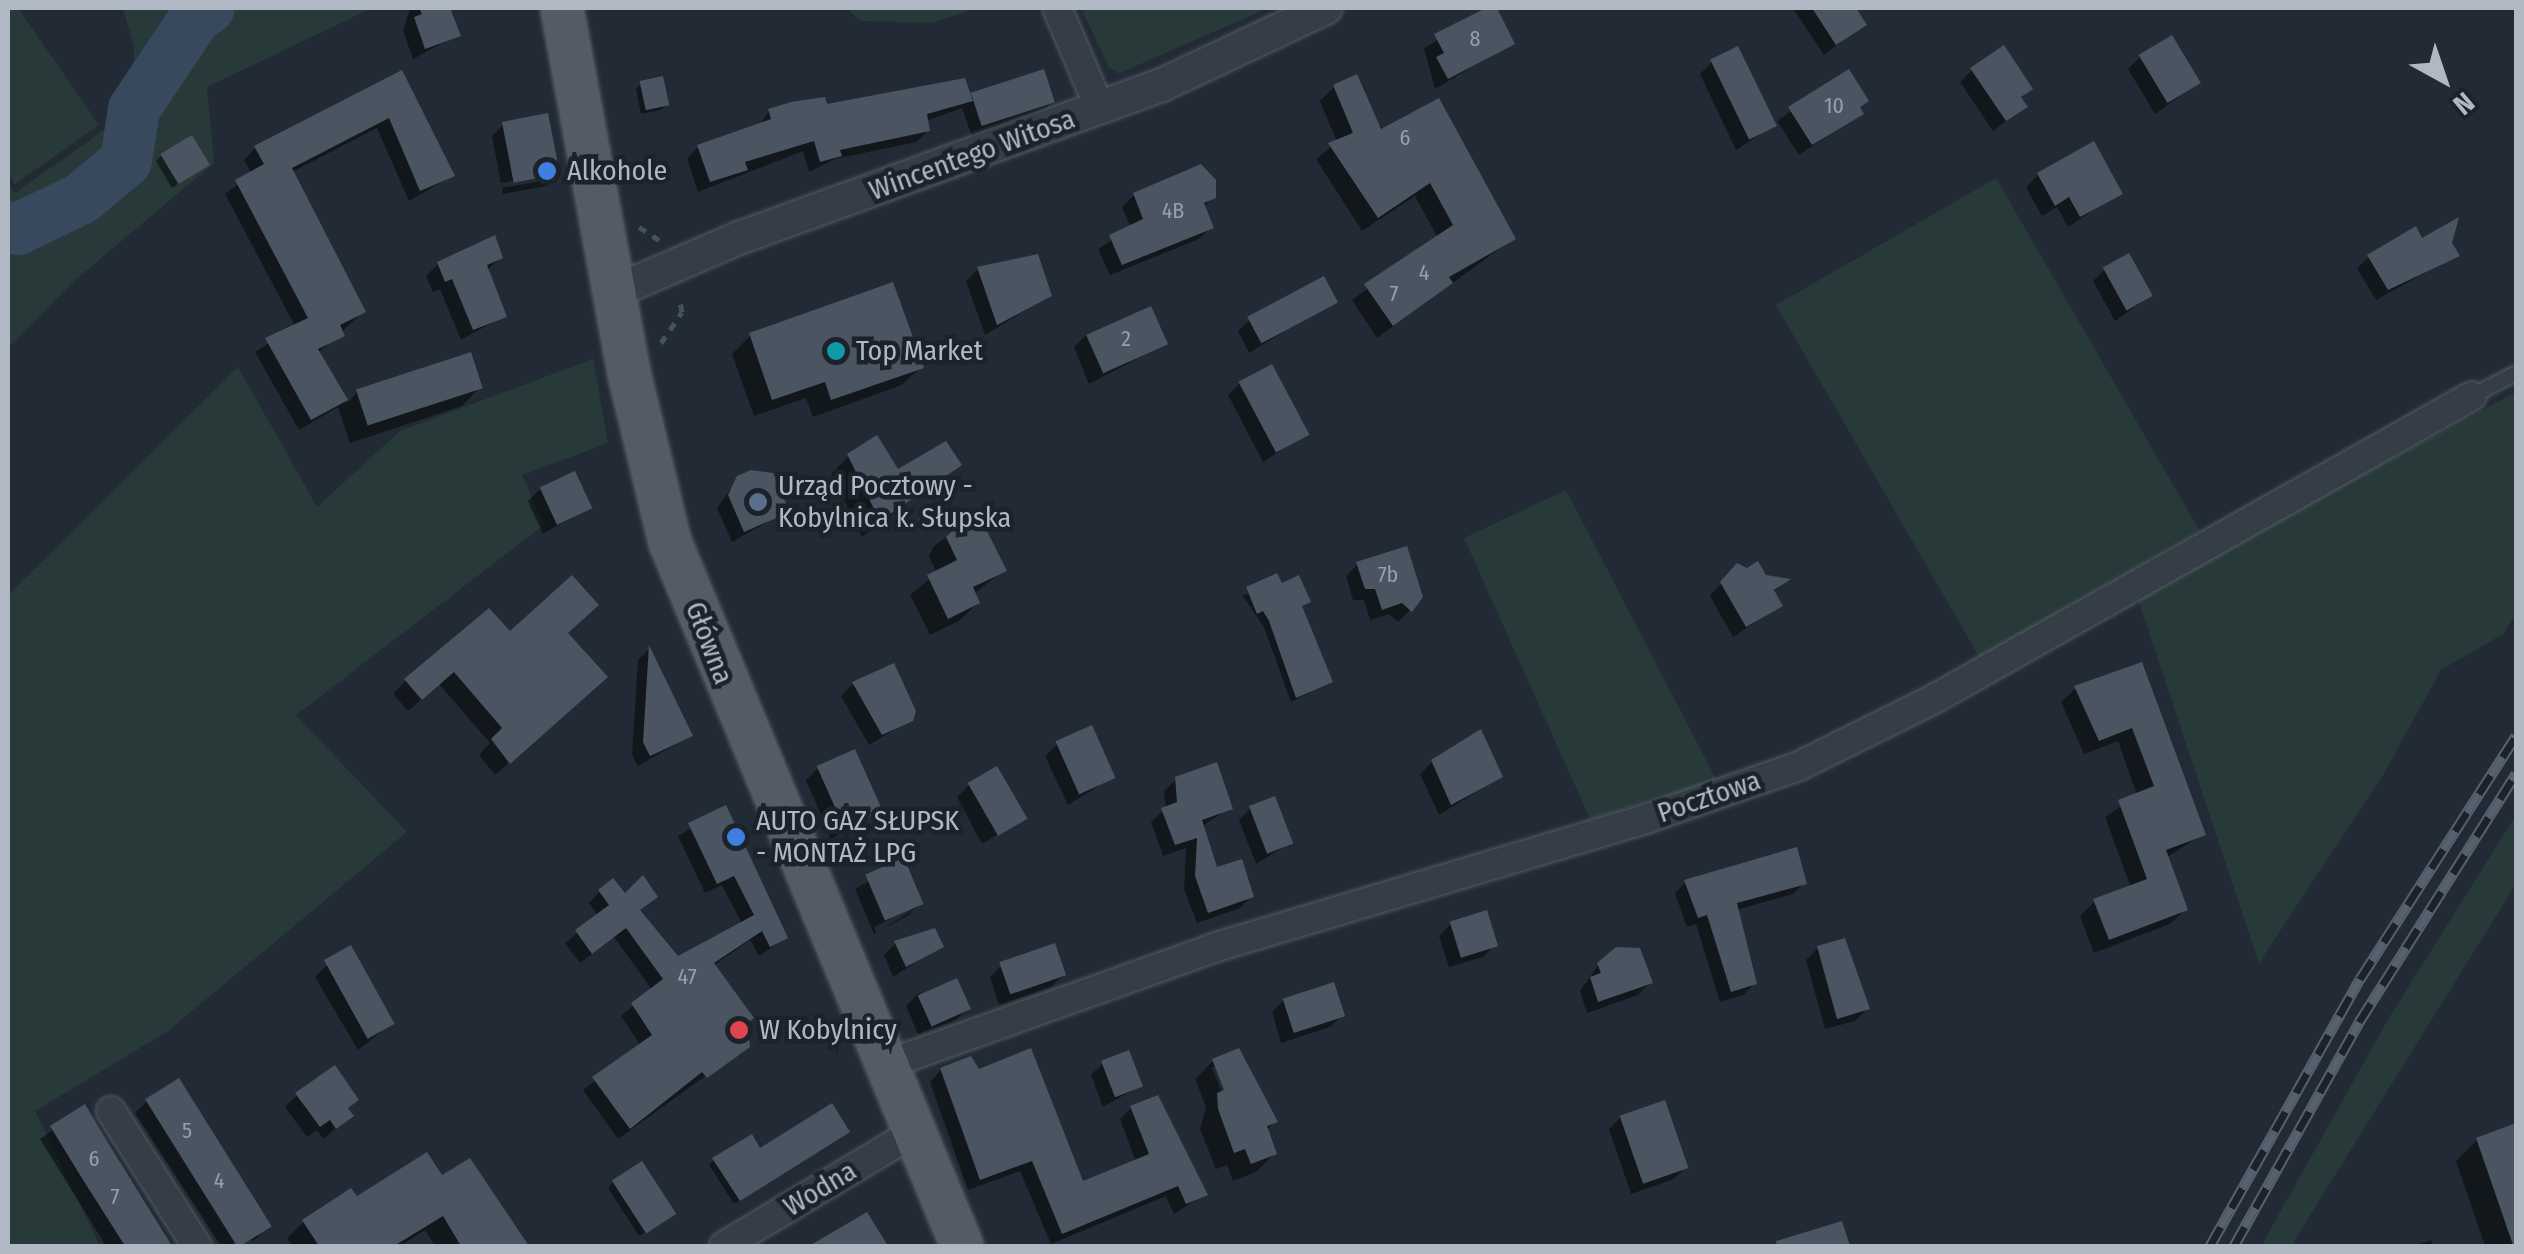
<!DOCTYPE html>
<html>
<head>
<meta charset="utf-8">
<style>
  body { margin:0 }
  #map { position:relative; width:2524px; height:1254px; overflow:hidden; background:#222b35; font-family:"Fira Sans Condensed",sans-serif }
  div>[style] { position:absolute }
  .green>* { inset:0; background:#273938; transform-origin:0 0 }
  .shadow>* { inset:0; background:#0007 }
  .river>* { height:52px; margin:-26px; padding:0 26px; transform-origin:26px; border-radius:26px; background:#39495d }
  .building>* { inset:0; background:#4a5561; transform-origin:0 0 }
  .path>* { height:5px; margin-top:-2.5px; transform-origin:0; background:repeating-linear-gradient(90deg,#435456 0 8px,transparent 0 16px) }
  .roads { filter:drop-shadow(0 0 2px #535b64) drop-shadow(0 0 2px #535b64) }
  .service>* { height:14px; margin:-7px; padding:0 7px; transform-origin:7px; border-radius:7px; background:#353d46 }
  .minor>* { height:28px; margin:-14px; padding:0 14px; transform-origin:14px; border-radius:14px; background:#353d46 }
  .tertiary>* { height:32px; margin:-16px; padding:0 16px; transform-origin:16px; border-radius:16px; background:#353d46 }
  .primary>* { height:42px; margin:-21px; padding:0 21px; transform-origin:21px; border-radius:21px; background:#535c66 }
  .rail>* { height:11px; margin-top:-5.5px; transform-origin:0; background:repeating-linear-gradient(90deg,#1b222a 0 22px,#57616d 0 44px); box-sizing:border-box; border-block:2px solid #57616d }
  .dots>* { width:28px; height:28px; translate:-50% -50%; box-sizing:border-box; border:5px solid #1b222a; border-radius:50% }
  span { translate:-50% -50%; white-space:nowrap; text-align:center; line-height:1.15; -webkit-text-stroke:9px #1b222a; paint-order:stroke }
  .number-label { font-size:22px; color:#969faa }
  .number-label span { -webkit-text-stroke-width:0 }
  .street-label { font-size:28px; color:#b0b8c3 }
  .poi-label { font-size:28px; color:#b0b8c3 }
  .left { translate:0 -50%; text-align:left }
  .frame { position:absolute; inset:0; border:10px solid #b0b8c3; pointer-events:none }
  .north { position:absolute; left:2394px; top:30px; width:100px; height:100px; -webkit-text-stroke:8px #1b222a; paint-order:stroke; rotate:140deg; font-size:28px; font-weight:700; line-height:40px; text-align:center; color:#b0b8c3 }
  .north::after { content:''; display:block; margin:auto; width:35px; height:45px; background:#b0b8c3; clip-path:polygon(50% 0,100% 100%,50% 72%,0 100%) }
</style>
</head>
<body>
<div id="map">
  <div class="green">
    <i style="clip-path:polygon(8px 8px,18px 8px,99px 125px,15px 184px,8px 173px)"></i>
    <i style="clip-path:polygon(123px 8px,372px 8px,207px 87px,214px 163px,74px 281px,8px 348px,8px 183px,15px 193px,107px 128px,133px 75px,134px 47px)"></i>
    <i style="clip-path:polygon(846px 8px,976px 8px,932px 23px,861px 21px)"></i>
    <i style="clip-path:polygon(1081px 8px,1268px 8px,1120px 73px,1109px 68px)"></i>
    <i style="left:1996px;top:178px;width:407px;height:254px;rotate:60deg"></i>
    <i style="clip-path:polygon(593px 359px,608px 443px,522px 475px,544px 525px,296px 715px,407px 832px,168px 1031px,35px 1111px,100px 1246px,8px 1246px,8px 595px,238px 367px,317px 507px,400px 431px)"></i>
    <i style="clip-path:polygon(2516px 392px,2516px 614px,2503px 634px,2441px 670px,2383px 775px,2259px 963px,2137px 596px)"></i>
    <i style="clip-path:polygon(1566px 490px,1717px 781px,1590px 819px,1464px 538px)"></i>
    <i style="clip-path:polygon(2516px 815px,2516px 884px,2291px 1246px,2261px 1246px,2390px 1016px)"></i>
  </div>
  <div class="shadow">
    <i style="clip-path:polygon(410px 8px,447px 8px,458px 35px,413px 59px,403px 31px)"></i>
    <i style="clip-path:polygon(1494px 8px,1512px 43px,1435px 89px,1424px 48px)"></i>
    <i style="clip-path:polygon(1793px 8px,1853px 8px,1864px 24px,1824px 55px)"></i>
    <i style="clip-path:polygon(2140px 57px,2198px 83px,2155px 114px,2128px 69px)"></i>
    <i style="clip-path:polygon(1712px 62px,1774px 125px,1736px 150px,1700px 74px)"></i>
    <i style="clip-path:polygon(1972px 70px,2030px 88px,2020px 99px,2025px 106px,1993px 131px,1960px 82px)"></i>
    <i style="clip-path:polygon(1848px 72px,1861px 114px,1799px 155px,1777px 121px)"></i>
    <i style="clip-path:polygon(401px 73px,452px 176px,409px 201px,377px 128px,292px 172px,363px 312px,318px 353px,347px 403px,357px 392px,480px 387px,462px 406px,350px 443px,338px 407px,299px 430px,255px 352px,295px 326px,225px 194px,252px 174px,244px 160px,255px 148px)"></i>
    <i style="clip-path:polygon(642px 83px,667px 104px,661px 110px,641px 114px,636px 89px)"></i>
    <i style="clip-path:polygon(1334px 87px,1513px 239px,1377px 338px,1352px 300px,1438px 238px,1415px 196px,1362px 231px,1316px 159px,1337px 142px,1320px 101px)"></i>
    <i style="clip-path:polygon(972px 97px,1052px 102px,1042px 112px,972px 137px,962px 108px,926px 121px,928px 131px,916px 142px,835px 159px,809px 172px,803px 151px,698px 192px,687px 159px,698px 147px,759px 126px,769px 111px)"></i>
    <i style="clip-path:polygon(evenodd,504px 124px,558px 174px,546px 186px,503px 194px,492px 136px,504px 124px,547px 174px,547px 180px,502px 188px,501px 183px,547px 174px)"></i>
    <i style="clip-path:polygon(161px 156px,207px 165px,172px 188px,156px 161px)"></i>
    <i style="clip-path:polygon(2038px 175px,2119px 193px,2068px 227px,2057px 207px,2042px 216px,2026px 187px)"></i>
    <i style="clip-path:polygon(1134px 195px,1213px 197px,1203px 207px,1211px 227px,1199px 239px,1110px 275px,1098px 249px,1131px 228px,1122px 207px)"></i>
    <i style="clip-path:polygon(2421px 242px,2449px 243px,2457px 255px,2376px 300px,2357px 268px,2369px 257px)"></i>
    <i style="clip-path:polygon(500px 257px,487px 271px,504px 316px,461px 340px,440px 289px,433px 292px,426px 276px,438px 264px)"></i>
    <i style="clip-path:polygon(978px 269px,1049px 296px,985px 335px,966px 281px)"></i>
    <i style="clip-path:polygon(2105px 269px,2150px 296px,2115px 321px,2093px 281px)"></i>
    <i style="clip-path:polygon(1334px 301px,1249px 353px,1238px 331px,1250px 320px)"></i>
    <i style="clip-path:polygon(1086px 335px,1165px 344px,1089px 384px,1074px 347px)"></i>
    <i style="clip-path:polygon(750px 336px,921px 367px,902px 385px,813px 417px,806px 398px,754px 416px,732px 354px)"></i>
    <i style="clip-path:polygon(1240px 383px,1306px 434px,1263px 462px,1228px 395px)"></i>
    <i style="clip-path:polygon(849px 456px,897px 472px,959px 464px,862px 537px,831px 474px)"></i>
    <i style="clip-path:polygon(738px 479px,787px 511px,732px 542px,717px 508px)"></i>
    <i style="clip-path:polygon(540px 489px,589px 507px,543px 534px,528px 501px)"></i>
    <i style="clip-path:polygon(968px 520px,1004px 570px,974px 594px,978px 603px,959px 621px,930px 635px,910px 595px,937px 573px,929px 557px,933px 547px)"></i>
    <i style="clip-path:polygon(1406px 549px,1410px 610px,1398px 622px,1389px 614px,1370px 620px,1364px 600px,1353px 600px,1346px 576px,1358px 564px)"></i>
    <i style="clip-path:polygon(1764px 577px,1786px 581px,1773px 593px,1780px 606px,1733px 637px,1710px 596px,1725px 578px)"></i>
    <i style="clip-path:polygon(1281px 586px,1308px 601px,1300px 608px,1330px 682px,1291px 702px,1264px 627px,1242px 595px)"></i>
    <i style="clip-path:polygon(566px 633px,591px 690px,495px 775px,479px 755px,490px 743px,439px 684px,408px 711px,393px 694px,406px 680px,509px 635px)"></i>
    <i style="clip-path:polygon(648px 650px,690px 736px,638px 766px,632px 755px,638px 660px)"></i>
    <i style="clip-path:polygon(2140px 665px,2203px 834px,2166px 858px,2185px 910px,2170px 924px,2094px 953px,2080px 916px,2095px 901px,2131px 888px,2105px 817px,2137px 795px,2118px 741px,2084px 754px,2061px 702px,2076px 688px)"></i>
    <i style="clip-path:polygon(853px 684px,911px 720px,869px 745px,841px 696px)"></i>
    <i style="clip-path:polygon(1057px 745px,1113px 777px,1068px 805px,1045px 756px)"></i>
    <i style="clip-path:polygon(1432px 762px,1500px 777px,1439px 815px,1420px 774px)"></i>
    <i style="clip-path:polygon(818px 768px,880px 811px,831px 839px,806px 780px)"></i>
    <i style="clip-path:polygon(1177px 779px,1230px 808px,1202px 826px,1216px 870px,1252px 896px,1240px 908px,1197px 923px,1184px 889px,1186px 848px,1163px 856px,1151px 822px,1166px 808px,1164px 791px)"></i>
    <i style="clip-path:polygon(969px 785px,1024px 818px,982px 844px,957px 797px)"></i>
    <i style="clip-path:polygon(1251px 808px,1290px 843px,1256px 864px,1239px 820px)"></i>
    <i style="clip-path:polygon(725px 809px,785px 938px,759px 956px,750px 940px,713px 966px,745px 1024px,747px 1046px,618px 1139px,583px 1090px,641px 1046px,621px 1016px,652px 990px,614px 937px,580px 963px,565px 943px,598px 916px,589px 903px,600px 891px,655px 897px,638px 912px,677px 959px,742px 924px,722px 885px,705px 893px,678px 836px)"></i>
    <i style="clip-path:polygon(evenodd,903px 862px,922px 904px,874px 934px,855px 889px,903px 862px,911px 908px,911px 914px,876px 932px,874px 927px,911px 908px)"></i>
    <i style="clip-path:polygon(1686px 882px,1804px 883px,1793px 894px,1736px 910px,1754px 984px,1743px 995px,1720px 1002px,1696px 924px,1687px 927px,1675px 893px)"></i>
    <i style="clip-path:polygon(1451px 924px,1495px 945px,1483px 957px,1449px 967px,1439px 936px)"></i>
    <i style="clip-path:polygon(896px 943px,941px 946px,893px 977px,884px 955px)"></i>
    <i style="clip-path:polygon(1818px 948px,1867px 1009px,1855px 1021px,1825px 1029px,1806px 960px)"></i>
    <i style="clip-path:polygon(1599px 964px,1650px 983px,1638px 995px,1587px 1013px,1580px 991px)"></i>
    <i style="clip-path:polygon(327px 965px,392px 1023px,358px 1050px,315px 977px)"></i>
    <i style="clip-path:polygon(1002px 965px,1063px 975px,1051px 987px,999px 1005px,990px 977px)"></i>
    <i style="clip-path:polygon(918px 994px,968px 1008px,956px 1020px,918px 1034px,906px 1006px)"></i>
    <i style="clip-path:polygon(1284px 1000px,1342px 1016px,1330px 1027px,1281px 1043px,1272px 1012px)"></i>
    <i style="clip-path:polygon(evenodd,1213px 1061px,1275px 1121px,1266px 1131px,1274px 1154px,1256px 1172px,1233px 1181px,1227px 1165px,1216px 1169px,1200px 1129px,1206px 1107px,1195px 1079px,1213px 1061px,1212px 1067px,1218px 1067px,1231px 1101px,1226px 1103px,1212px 1067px)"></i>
    <i style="clip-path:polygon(1103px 1063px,1140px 1086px,1103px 1107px,1091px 1075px)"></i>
    <i style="clip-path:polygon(941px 1070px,1081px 1184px,1136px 1162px,1120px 1119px,1131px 1108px,1205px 1194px,1174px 1214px,1166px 1196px,1051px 1244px,1020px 1171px,968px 1190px,930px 1082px)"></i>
    <i style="clip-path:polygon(297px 1095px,346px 1109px,351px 1116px,323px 1139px,317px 1130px,307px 1137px,285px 1107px)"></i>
    <i style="clip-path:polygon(147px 1101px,268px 1227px,256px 1239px,221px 1246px,135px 1113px)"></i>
    <i style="clip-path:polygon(84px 1108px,165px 1246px,106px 1246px,40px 1139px)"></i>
    <i style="clip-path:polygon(1621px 1117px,1686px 1167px,1674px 1179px,1631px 1194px,1609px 1129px)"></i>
    <i style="clip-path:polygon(2516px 1126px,2516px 1246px,2485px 1246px,2456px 1161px,2477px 1140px)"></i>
    <i style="clip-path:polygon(847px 1132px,734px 1204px,709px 1165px,714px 1160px)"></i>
    <i style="clip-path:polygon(469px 1162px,521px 1246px,435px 1246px,425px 1230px,400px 1246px,292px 1246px,287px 1238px,304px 1222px,356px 1200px,441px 1178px)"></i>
    <i style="clip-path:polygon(613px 1182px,667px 1219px,639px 1236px,608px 1188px)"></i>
    <i style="clip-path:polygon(2431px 1240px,2433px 1246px,2413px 1246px)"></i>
  </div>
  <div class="river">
    <i style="left:8px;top:227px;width:10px;rotate:11deg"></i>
    <i style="left:18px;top:229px;width:71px;rotate:-25.8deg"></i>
    <i style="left:82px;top:198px;width:57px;rotate:-40.1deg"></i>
    <i style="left:126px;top:161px;width:53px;rotate:-81.3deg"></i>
    <i style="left:134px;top:109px;width:110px;rotate:-56.2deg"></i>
    <i style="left:195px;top:18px;width:17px;rotate:-36deg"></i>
  </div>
  <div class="building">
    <i style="clip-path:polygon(419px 8px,450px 8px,461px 36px,425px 49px,414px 17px,422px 14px)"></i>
    <i style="clip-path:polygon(1486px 8px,1497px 8px,1515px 44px,1448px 79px,1436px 57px,1444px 53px,1434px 34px)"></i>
    <i style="clip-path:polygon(1812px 8px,1856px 8px,1867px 25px,1836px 45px)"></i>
    <i style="left:2172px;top:35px;width:56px;height:39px;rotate:59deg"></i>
    <i style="clip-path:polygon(2004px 45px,2033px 89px,2021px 97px,2028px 107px,2006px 121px,1970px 68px)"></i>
    <i style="left:1738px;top:46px;width:89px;height:31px;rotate:64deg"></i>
    <i style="left:1044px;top:69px;width:35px;height:77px;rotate:72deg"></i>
    <i style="clip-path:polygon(1849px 69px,1869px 101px,1860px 107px,1864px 114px,1812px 145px,1788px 107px)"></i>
    <i style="clip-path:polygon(402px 70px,455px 176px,420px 191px,389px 118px,292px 168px,366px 312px,340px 325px,345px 336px,318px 349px,348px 400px,311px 420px,265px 338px,308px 318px,235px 180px,264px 164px,254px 146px)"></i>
    <i style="clip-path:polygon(1357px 74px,1381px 129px,1439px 98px,1516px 239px,1449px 277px,1453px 283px,1393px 326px,1364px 284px,1453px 225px,1430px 183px,1378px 218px,1328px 143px,1353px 133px,1333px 85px)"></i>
    <i style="left:663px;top:76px;width:30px;height:24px;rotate:78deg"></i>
    <i style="clip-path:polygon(965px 78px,973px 101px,927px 114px,930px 131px,840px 150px,842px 156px,820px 162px,814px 141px,745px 162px,748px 170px,710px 182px,697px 145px,771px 119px,768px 109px,791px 102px,825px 97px,827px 104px)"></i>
    <i style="left:548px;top:113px;width:62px;height:47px;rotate:79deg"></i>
    <i style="left:192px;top:135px;width:35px;height:37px;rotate:59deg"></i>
    <i style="clip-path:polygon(2094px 141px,2123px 194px,2080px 217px,2069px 197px,2055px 206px,2037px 173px)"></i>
    <i style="clip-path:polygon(1201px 164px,1216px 180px,1216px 198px,1204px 203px,1214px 228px,1122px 265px,1109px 235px,1143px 219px,1133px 193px)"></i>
    <i style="clip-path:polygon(2459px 217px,2452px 243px,2460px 256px,2388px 290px,2367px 255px,2416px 226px,2422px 238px)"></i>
    <i style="clip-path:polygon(495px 235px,503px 258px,487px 265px,507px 317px,473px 330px,452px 279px,445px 282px,437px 262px)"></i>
    <i style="left:2129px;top:253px;width:49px;height:30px;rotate:61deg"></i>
    <i style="clip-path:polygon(1038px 254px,1052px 296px,997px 325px,977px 267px)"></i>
    <i style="left:1324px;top:276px;width:30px;height:87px;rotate:62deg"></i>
    <i style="clip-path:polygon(893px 282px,924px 368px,831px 400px,825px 382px,772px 400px,749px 333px)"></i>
    <i style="left:1151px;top:306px;width:42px;height:71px;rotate:66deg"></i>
    <i style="left:471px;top:352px;width:38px;height:121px;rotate:72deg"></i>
    <i style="left:1272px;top:364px;width:80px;height:38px;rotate:62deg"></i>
    <i style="clip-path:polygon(877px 435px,898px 469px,946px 441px,962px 465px,880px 521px,847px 454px)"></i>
    <i style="clip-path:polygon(751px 470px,773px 473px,790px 512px,744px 532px,728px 495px,737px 476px)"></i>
    <i style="left:575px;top:471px;width:41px;height:39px;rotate:65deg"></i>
    <i style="clip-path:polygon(967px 517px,981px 519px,1007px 571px,973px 587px,980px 603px,948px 619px,927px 575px,957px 560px,946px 537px)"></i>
    <i style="clip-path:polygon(1407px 546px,1423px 597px,1412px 612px,1402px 603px,1382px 610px,1375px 589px,1365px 589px,1356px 562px)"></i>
    <i style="clip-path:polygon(1758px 561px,1766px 575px,1791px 579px,1774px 590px,1783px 606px,1746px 627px,1720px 582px,1737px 563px,1747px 568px)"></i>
    <i style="clip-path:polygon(1277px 573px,1282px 583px,1299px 575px,1311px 602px,1302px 606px,1333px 682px,1296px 698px,1269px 621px,1263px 611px,1257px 614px,1246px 587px)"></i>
    <i style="clip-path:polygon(572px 575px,599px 605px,568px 633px,608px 677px,510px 764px,491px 739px,502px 728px,454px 672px,422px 700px,404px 679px,489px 608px,510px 631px)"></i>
    <i style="clip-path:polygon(649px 645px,693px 736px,650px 756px,643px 742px)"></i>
    <i style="clip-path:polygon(2142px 662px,2206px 835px,2166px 850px,2188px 910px,2109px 940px,2093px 899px,2147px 879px,2118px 800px,2154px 786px,2132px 728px,2099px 741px,2074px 686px)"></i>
    <i style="clip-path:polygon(894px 663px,916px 711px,913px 721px,882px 735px,852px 682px)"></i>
    <i style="left:1092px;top:725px;width:58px;height:40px;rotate:66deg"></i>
    <i style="clip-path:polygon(1481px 729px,1503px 777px,1451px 805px,1431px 760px)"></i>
    <i style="left:855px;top:749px;width:68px;height:42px;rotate:66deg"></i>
    <i style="clip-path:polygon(1217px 762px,1233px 809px,1202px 820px,1217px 867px,1242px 859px,1254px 897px,1208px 913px,1195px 876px,1197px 838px,1175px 845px,1161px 808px,1177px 802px,1175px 777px)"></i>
    <i style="left:997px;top:766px;width:61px;height:34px;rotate:60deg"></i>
    <i style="left:1275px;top:796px;width:51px;height:28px;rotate:69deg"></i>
    <i style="clip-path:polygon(726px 805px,788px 938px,770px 947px,762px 931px,714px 963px,754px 1018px,747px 1023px,750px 1047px,707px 1078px,702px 1072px,630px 1129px,592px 1077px,652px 1035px,631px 1003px,663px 979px,626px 928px,592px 954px,575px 930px,609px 905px,598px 890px,613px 878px,625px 893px,643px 875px,658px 897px,640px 910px,678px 956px,754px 915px,734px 876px,717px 884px,688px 823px)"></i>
    <i style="clip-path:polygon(1797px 847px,1807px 884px,1737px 903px,1757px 984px,1731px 992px,1707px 915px,1698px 918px,1684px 880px)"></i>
    <i style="left:904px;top:858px;width:50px;height:42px;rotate:67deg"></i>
    <i style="left:1487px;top:910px;width:38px;height:39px;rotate:73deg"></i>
    <i style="clip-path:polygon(935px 928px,944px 947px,906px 967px,894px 941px)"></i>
    <i style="clip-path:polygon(1845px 938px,1870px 1009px,1837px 1019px,1817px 946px)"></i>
    <i style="left:1055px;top:943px;width:34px;height:59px;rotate:71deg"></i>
    <i style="left:351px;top:945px;width:90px;height:31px;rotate:61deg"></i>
    <i style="clip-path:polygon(1616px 947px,1640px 948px,1653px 983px,1598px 1002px,1590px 977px,1601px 973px,1597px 963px)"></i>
    <i style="left:957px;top:978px;width:34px;height:43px;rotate:66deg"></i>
    <i style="left:1334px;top:982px;width:36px;height:54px;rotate:72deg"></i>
    <i style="clip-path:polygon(1031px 1048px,1083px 1181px,1149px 1154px,1130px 1106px,1158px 1095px,1208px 1195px,1186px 1204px,1178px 1186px,1062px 1234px,1032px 1161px,980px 1180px,940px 1068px,971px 1056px,979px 1069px)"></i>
    <i style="clip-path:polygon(1239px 1048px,1278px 1122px,1267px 1126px,1277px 1154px,1251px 1164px,1245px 1149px,1234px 1153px,1218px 1109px,1217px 1093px,1224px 1090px,1212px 1059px)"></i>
    <i style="left:1129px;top:1050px;width:39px;height:30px;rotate:69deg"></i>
    <i style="clip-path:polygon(335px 1065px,359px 1100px,348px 1108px,354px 1116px,336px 1129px,330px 1120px,320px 1127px,295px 1093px)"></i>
    <i style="left:179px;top:1078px;width:175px;height:40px;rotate:58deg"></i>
    <i style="left:1665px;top:1100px;width:72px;height:48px;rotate:71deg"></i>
    <i style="clip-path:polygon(832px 1103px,850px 1132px,740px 1201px,712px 1158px,752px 1134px,760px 1148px)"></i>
    <i style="clip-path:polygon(85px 1104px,110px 1146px,172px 1246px,125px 1246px,80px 1175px,50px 1126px)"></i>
    <i style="clip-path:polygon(2516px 1123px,2516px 1244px,2513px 1245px,2476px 1138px)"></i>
    <i style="clip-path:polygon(427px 1152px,442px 1175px,470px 1158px,529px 1246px,461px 1246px,443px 1216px,394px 1246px,319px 1246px,302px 1220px,351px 1188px,357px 1196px)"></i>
    <i style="left:642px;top:1161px;width:63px;height:36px;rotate:57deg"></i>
    <i style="clip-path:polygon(867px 1212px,888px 1246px,809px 1246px)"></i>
    <i style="clip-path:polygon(1842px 1221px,1850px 1246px,1777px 1246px,1776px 1241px)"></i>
  </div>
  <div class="path">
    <i style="left:639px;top:227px;width:24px;rotate:33deg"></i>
    <i style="left:661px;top:343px;width:37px;rotate:-56deg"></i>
    <i style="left:682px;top:312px;width:15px;rotate:-101deg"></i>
  </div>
  <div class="roads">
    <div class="service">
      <i style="left:2472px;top:396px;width:50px;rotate:-27.6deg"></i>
    </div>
    <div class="minor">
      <i style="left:1057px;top:8px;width:110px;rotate:66.9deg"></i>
      <i style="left:888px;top:1064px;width:345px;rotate:-19.6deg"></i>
      <i style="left:1213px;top:948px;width:455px;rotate:-16.6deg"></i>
      <i style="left:1649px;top:818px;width:159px;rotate:-19.1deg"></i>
      <i style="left:1799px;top:766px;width:151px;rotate:-26.4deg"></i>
      <i style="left:1934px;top:699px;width:617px;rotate:-29.39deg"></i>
      <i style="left:111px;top:1111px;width:160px;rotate:57.5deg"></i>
      <i style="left:724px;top:1246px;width:224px;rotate:-30.9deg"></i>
    </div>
    <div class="tertiary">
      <i style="left:614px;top:292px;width:136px;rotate:-23.4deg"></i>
      <i style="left:739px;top:238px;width:450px;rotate:-19.9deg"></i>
      <i style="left:1162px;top:85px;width:181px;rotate:-25.2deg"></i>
    </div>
    <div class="primary">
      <i style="left:562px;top:8px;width:371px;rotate:79.6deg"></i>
      <i style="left:629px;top:373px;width:174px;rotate:76.4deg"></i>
      <i style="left:670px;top:542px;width:762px;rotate:67.47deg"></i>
    </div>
  </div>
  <div class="rail">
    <i style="left:2210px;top:1246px;width:306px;rotate:-60.7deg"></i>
    <i style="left:2360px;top:979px;width:289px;rotate:-57.3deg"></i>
    <i style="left:2234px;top:1246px;width:257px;rotate:-60.8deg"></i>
    <i style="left:2359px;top:1022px;width:294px;rotate:-57.7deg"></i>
  </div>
  <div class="dots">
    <i style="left:547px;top:171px;background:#3f7fe0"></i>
    <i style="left:836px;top:351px;background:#0f9aa8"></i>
    <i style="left:758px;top:502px;background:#5c6f8a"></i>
    <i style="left:736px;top:837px;background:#3f7fe0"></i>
    <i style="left:739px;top:1030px;background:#e0444e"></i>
  </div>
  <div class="number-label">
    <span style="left:1475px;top:39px">8</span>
    <span style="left:1834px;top:106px">10</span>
    <span style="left:1405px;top:138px">6</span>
    <span style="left:1173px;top:211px">4B</span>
    <span style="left:1424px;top:273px">4</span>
    <span style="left:1394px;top:294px">7</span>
    <span style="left:1126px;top:339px">2</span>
    <span style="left:1388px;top:575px">7b</span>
    <span style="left:687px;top:977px">47</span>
    <span style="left:187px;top:1131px">5</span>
    <span style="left:94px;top:1159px">6</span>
    <span style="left:219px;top:1181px">4</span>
    <span style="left:115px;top:1197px">7</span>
  </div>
  <div class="street-label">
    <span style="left:972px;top:155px;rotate:-20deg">Wincentego Witosa</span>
    <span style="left:709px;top:643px;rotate:69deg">Główna</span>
    <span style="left:1709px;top:797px;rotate:-19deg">Pocztowa</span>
    <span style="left:820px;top:1189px;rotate:-31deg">Wodna</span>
  </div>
  <div class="poi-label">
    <span class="left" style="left:567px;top:171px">Alkohole</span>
    <span class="left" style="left:856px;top:351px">Top Market</span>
    <span class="left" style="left:778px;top:502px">Urząd Pocztowy -<br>Kobylnica k. Słupska</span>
    <span class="left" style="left:756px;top:837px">AUTO GAZ SŁUPSK<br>- MONTAŻ LPG</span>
    <span class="left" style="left:759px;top:1030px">W Kobylnicy</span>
  </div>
  <div class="frame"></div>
  <div class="north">N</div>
</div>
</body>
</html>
